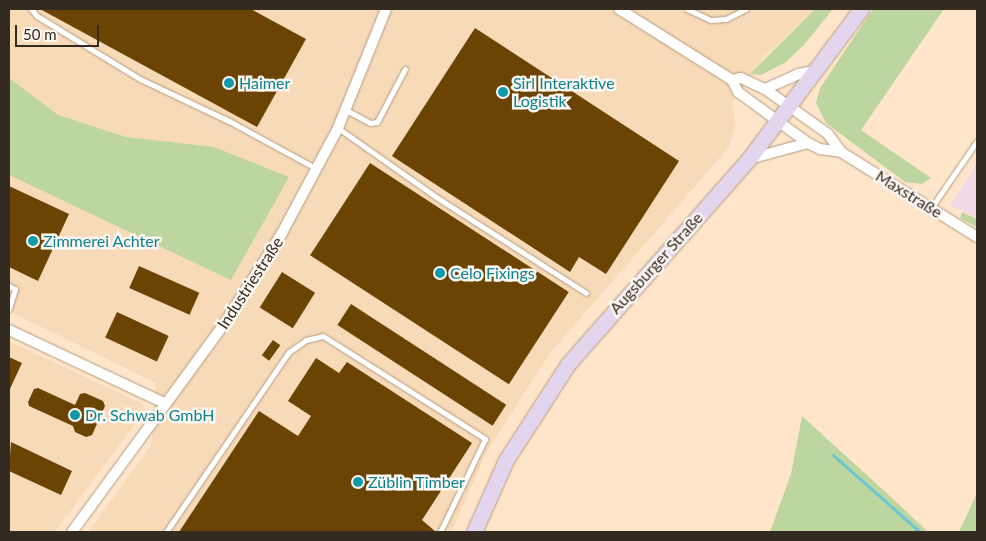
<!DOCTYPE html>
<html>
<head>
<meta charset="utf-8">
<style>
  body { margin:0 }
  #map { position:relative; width:986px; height:541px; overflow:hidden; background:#ffe6ca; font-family:Lato,sans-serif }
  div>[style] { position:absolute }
  .commercial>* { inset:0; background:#f1d9e5 }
  .built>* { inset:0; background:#f7dab8 }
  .green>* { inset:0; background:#bdd69f }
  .stream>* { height:3px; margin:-1.5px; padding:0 1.5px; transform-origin:1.5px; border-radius:1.5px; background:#6cc5d6 }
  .building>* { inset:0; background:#6b4302; transform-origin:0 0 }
  .roads { filter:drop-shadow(0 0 1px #b39d82) drop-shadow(0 0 1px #b39d82) }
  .lane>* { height:5px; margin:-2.5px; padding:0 2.5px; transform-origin:2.5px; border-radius:2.5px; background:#fff }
  .street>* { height:10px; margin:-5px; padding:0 5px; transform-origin:5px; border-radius:5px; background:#fff }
  .secondary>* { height:15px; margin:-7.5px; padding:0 7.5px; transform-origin:7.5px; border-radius:7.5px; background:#e4d5ef }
  .dots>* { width:14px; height:14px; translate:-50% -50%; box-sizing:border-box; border:2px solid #fcf7f1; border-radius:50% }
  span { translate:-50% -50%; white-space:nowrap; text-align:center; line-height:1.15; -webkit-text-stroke:5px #fcf7f1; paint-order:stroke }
  .culture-label { font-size:16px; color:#0d838f }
  .left { translate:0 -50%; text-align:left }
  .street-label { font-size:16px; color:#342b20 }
  .frame { position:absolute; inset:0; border:10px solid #342b20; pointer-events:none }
  .scale { position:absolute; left:15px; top:25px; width:84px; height:22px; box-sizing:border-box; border:2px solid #342b20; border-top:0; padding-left:6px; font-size:15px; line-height:18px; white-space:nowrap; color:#342b20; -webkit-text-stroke:4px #fcf7f1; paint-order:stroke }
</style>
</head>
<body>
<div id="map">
  <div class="commercial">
    <i style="clip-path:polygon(977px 163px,977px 218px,950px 205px)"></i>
  </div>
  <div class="built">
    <i style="clip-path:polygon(9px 9px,815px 9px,763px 58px,732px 103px,736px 124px,729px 147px,551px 352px,488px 449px,451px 532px,88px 532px,151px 446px,156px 383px,9px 311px)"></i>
    <i style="clip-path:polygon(9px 341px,143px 404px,144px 412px,55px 532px,9px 532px)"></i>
  </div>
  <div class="green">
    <i style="clip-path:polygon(815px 9px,833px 9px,804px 45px,786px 62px,761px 75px,750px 74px)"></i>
    <i style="clip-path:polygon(873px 9px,944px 9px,861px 130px,931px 178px,922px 184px,905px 182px,826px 123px,816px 103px,820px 88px)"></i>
    <i style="clip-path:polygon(9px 78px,58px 115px,126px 137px,214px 147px,289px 177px,231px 280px,9px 175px)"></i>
    <i style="clip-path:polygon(962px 212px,977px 219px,977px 227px,960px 218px)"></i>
    <i style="clip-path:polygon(802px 416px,892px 498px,928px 532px,770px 532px,791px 474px)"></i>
    <i style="clip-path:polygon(977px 493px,977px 532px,959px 532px)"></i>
  </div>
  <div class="stream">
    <i style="left:833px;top:455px;width:116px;rotate:41.5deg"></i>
  </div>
  <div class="building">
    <i style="clip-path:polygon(40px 9px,251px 9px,306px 39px,257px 127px)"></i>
    <i style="clip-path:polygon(475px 28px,679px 161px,606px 274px,579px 257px,570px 272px,392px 156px)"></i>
    <i style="left:370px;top:163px;width:237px;height:110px;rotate:33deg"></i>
    <i style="clip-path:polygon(9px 186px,69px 214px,38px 281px,9px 267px)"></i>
    <i style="left:139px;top:266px;width:66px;height:24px;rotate:24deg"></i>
    <i style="left:282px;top:272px;width:39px;height:42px;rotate:32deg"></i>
    <i style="left:351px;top:304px;width:185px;height:25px;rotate:33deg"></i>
    <i style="left:117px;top:312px;width:57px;height:28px;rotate:25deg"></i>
    <i style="left:273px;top:340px;width:9px;height:19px;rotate:36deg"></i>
    <i style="clip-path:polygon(9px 357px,22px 363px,9px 391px)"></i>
    <i style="clip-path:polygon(316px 358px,339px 373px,347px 362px,472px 443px,422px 520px,436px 532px,179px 532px,259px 411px,298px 436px,311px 416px,288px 401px)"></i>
    <i style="clip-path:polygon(38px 388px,75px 405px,80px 394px,85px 393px,103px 401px,105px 406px,92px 435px,86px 437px,75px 432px,73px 426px,29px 406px,28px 402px,34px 389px)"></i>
    <i style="clip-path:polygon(11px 442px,72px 471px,61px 495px,9px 471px)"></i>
  </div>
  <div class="roads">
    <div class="lane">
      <i style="left:31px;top:9px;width:9px;rotate:49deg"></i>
      <i style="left:37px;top:16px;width:121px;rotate:31.5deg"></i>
      <i style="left:140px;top:79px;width:98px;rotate:25.3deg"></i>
      <i style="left:229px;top:121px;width:100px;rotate:28.6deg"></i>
      <i style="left:687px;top:9px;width:26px;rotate:25deg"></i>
      <i style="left:711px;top:20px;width:15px;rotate:-4deg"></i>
      <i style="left:726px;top:19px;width:22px;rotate:-27deg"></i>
      <i style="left:346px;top:110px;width:27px;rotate:28deg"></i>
      <i style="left:370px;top:123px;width:7px;rotate:-8deg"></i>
      <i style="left:377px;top:122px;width:60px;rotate:-62.2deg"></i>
      <i style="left:338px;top:128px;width:120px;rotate:35.1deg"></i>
      <i style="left:436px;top:197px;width:178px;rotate:32.6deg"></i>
      <i style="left:931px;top:208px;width:81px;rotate:-55.5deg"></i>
      <i style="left:9px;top:286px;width:7px;rotate:27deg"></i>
      <i style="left:15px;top:289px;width:21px;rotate:107deg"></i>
      <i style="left:166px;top:532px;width:218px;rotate:-55.7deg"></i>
      <i style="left:289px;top:352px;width:21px;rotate:-35deg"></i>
      <i style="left:306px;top:340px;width:17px;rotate:-13deg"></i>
      <i style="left:323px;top:336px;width:192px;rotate:32.4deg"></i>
      <i style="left:485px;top:439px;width:103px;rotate:115.8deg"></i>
    </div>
    <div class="street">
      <i style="left:619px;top:9px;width:133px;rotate:32.1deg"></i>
      <i style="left:732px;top:80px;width:13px;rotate:63deg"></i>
      <i style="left:738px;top:92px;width:87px;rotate:36.1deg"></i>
      <i style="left:808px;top:143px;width:13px;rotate:27deg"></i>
      <i style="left:820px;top:149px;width:21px;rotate:8deg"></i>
      <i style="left:732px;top:80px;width:9px;rotate:-13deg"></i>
      <i style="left:741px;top:78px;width:26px;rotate:25deg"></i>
      <i style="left:765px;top:89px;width:77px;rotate:35.5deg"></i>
      <i style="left:828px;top:134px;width:22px;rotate:54deg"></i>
      <i style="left:841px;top:152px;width:160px;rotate:32deg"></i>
      <i style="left:765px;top:89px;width:36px;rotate:-24deg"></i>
      <i style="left:798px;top:74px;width:17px;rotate:-10deg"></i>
      <i style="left:749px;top:159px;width:61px;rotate:-15.2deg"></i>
      <i style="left:9px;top:330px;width:171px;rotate:25.2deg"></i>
      <i style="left:72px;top:532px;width:258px;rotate:-53.8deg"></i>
      <i style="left:224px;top:324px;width:108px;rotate:-57.5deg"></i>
      <i style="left:282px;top:233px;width:119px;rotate:-61.9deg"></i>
      <i style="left:338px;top:128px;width:128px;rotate:-68deg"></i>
    </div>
    <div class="secondary">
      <i style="left:474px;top:532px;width:79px;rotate:-66deg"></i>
      <i style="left:506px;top:460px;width:114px;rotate:-57.1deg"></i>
      <i style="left:568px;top:364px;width:272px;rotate:-48.6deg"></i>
      <i style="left:748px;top:160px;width:189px;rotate:-53.2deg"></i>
    </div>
  </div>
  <div class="dots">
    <i style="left:229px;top:83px;background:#0f9aa8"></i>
    <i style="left:503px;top:92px;background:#0f9aa8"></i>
    <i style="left:33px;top:241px;background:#0f9aa8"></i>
    <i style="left:440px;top:273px;background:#0f9aa8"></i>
    <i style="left:75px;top:415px;background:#0f9aa8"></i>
    <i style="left:358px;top:482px;background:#0f9aa8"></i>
  </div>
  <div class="culture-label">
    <span class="left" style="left:239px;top:83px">Haimer</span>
    <span class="left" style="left:513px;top:92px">Sirl Interaktive<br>Logistik</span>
    <span class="left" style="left:43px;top:241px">Zimmerei Achter</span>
    <span class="left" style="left:450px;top:273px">Celo Fixings</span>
    <span class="left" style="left:85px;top:415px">Dr. Schwab GmbH</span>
    <span class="left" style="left:368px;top:482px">Züblin Timber</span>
  </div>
  <div class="street-label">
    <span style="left:909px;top:194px;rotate:32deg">Maxstraße</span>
    <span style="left:656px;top:263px;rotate:-48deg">Augsburger Straße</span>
    <span style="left:250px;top:283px;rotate:-57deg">Industriestraße</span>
  </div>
  <div class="frame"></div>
  <div class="scale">50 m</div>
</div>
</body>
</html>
